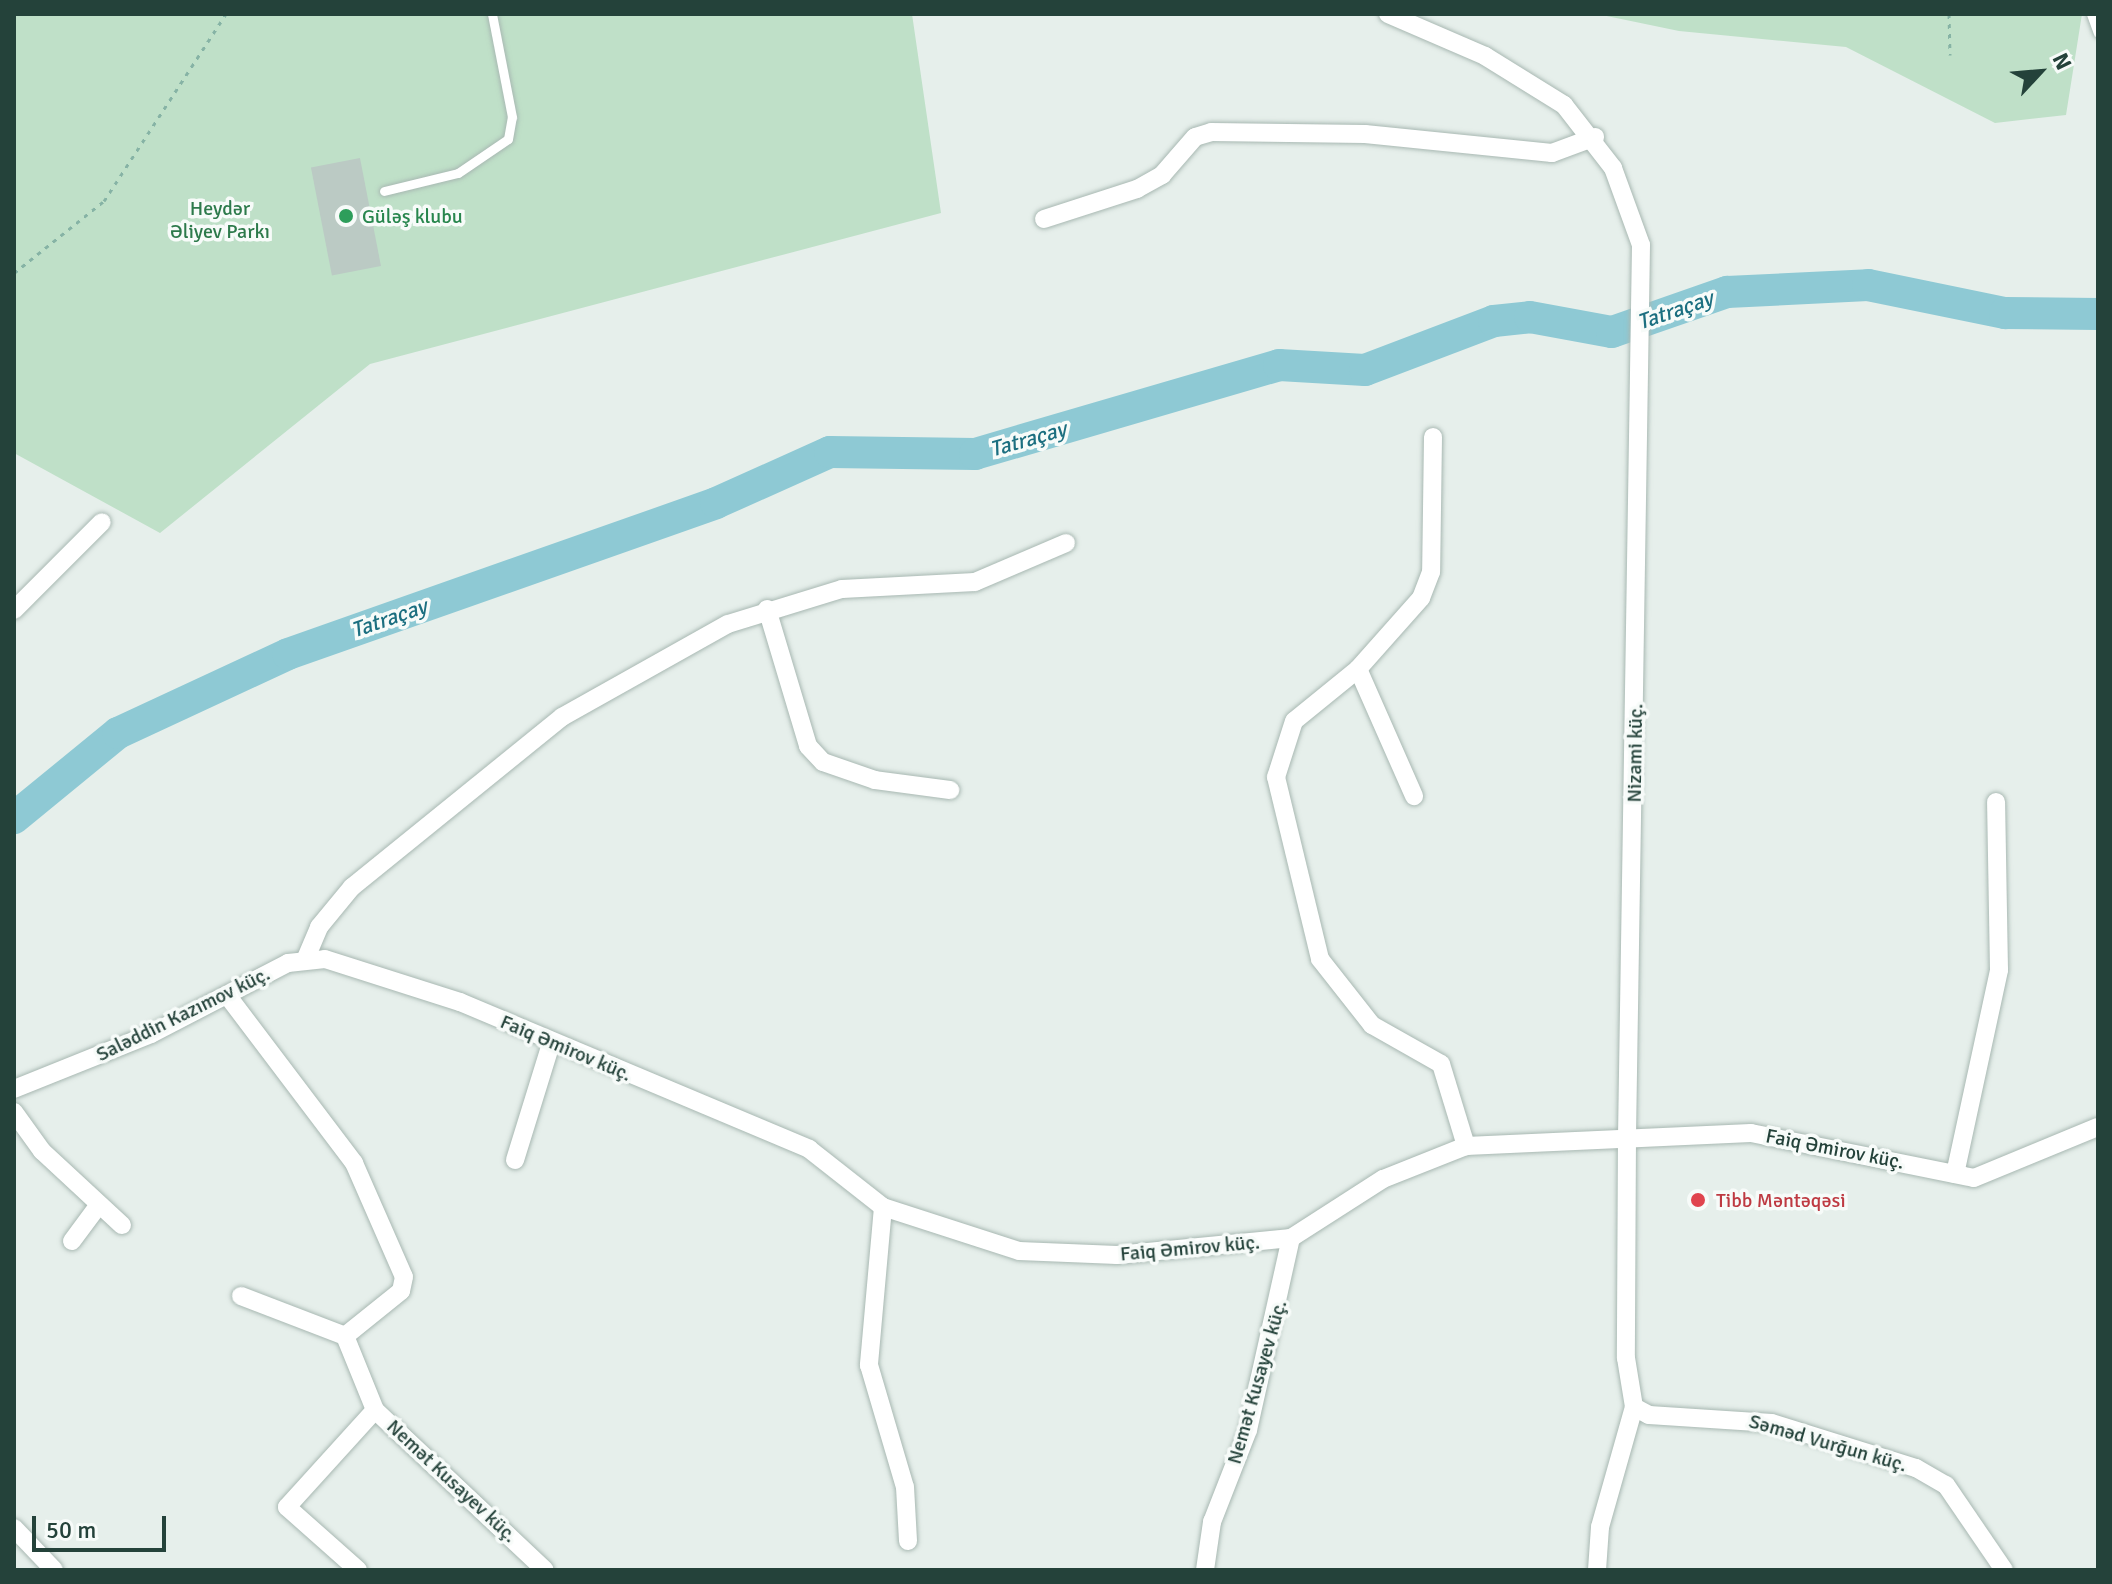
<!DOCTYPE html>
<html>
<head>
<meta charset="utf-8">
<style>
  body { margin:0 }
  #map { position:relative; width:2112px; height:1584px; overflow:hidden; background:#e6efeb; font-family:Signika,sans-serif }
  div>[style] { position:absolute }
  .green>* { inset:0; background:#bfe0c8 }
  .river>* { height:32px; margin:-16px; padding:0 16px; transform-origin:16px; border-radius:16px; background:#8ec9d4 }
  .building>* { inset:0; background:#bbcac4; transform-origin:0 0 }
  .path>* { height:3px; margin-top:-1.5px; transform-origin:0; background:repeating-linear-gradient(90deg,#86b3a5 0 4px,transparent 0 10px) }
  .roads { filter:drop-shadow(0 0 2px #a8b8b2) drop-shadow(0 0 2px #a8b8b2) }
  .service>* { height:9px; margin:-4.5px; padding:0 4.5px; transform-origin:4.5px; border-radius:4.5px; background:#fff }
  .minor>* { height:18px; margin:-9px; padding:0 9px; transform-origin:9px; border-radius:9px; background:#fff }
  .dots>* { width:22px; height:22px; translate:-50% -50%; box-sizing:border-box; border:4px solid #f7fbf9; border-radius:50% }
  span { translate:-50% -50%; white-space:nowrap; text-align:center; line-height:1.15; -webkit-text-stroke:7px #f7fbf9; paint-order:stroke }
  .park-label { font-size:20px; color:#2d7a4b }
  .leisure-label { font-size:20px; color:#27864d }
  .left { translate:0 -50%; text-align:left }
  .street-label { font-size:20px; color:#24423a }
  .health-label { font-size:20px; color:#be3a42 }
  .water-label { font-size:22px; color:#1c6f80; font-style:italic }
  .frame { position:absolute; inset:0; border:16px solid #24423a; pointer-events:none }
  .north { position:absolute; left:2000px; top:32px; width:80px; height:80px; -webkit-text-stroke:6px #f7fbf9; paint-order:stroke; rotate:64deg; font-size:22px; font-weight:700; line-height:32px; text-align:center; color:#24423a }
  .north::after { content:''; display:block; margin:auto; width:28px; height:36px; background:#24423a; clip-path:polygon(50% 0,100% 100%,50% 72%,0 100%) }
  .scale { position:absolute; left:32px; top:1516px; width:134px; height:36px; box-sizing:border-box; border:4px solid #24423a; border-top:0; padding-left:10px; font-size:24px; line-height:28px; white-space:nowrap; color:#24423a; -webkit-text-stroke:6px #f7fbf9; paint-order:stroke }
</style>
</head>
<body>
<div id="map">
  <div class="green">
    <i style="clip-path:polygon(14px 14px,912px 14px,941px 213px,370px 364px,160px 533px,14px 453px)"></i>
    <i style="clip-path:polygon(1597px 14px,2082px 14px,2066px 115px,1995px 123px,1846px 47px,1679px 31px)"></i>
  </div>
  <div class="river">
    <i style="left:14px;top:818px;width:134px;rotate:-39.3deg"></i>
    <i style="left:118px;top:733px;width:187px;rotate:-24.9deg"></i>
    <i style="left:288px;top:654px;width:454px;rotate:-19.4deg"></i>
    <i style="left:716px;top:503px;width:125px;rotate:-24.1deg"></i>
    <i style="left:830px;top:452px;width:145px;rotate:0.8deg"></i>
    <i style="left:975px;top:454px;width:317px;rotate:-16.3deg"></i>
    <i style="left:1279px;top:365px;width:86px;rotate:3.3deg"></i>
    <i style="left:1365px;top:370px;width:138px;rotate:-20.8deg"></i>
    <i style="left:1494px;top:321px;width:36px;rotate:-6deg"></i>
    <i style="left:1530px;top:317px;width:83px;rotate:10.4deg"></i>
    <i style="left:1612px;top:332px;width:122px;rotate:-19.2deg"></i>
    <i style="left:1727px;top:292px;width:141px;rotate:-2.8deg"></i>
    <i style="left:1868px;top:285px;width:140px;rotate:11.6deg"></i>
    <i style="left:2005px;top:313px;width:93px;rotate:0.6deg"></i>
  </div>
  <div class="building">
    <i style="left:360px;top:158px;width:110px;height:50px;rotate:79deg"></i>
  </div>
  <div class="path">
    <i style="left:1949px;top:14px;width:41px;rotate:88.6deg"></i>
    <i style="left:14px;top:273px;width:115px;rotate:-38.7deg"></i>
    <i style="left:104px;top:201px;width:223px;rotate:-56.9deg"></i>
  </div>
  <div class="roads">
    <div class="service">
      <i style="left:2091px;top:14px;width:20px;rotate:70deg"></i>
      <i style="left:384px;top:191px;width:76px;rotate:-13.7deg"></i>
      <i style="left:458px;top:173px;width:60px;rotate:-34.2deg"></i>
      <i style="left:508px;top:139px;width:22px;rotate:-80deg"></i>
      <i style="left:512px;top:117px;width:105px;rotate:-101deg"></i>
    </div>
    <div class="minor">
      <i style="left:1388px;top:14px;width:106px;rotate:23.4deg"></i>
      <i style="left:1485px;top:56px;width:93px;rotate:31.8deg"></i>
      <i style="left:1564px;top:105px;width:80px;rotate:52.1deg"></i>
      <i style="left:1613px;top:168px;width:82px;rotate:70deg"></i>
      <i style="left:1641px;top:245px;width:892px;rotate:90.9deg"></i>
      <i style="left:1627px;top:1137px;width:221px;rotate:90.3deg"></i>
      <i style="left:1626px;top:1358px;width:50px;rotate:80.7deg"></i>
      <i style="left:1634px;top:1407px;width:17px;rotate:28deg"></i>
      <i style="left:1649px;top:1415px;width:123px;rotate:3.7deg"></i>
      <i style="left:1772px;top:1423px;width:151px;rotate:17.4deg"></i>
      <i style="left:1916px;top:1468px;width:34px;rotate:30deg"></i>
      <i style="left:1946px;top:1485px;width:103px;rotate:55.7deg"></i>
      <i style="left:1044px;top:219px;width:98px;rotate:-17.9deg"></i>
      <i style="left:1137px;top:189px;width:29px;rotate:-29deg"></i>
      <i style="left:1162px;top:175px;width:50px;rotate:-49deg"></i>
      <i style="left:1195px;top:137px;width:17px;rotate:-17deg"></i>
      <i style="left:1211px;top:132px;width:154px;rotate:0.7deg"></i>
      <i style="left:1365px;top:134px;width:188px;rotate:5.8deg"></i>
      <i style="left:1552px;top:153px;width:46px;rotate:-20.4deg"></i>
      <i style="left:1433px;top:437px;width:135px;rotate:90.8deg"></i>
      <i style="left:1431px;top:572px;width:28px;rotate:111deg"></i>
      <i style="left:1421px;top:598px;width:95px;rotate:131.6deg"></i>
      <i style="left:1358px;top:669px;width:82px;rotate:140.9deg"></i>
      <i style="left:1294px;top:721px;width:59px;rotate:107.8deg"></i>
      <i style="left:1276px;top:777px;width:187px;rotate:76.4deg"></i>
      <i style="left:1320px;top:959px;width:84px;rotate:51.8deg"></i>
      <i style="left:1372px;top:1025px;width:79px;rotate:29.5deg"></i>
      <i style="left:1441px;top:1064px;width:86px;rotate:73deg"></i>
      <i style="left:767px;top:609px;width:143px;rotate:73.3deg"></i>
      <i style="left:808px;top:746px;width:22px;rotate:47deg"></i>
      <i style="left:823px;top:762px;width:55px;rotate:19.1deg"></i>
      <i style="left:875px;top:780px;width:76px;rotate:7.6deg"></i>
      <i style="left:14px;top:610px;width:124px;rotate:-45deg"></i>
      <i style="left:1358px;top:669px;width:139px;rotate:66.2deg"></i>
      <i style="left:306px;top:958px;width:34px;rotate:-67deg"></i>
      <i style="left:319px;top:927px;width:52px;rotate:-50.5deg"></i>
      <i style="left:352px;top:887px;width:270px;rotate:-39deg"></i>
      <i style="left:562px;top:717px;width:190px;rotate:-29.3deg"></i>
      <i style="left:728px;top:624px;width:119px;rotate:-17.1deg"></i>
      <i style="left:842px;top:589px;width:133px;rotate:-3deg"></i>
      <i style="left:975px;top:582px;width:99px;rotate:-23.2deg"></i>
      <i style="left:227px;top:995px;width:211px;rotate:52.9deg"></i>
      <i style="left:354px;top:1163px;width:124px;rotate:66.3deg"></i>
      <i style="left:404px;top:1277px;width:14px;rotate:102deg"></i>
      <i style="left:401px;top:1291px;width:72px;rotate:141.2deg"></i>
      <i style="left:345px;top:1336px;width:80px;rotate:67.9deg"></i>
      <i style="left:375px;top:1410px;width:233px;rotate:43.3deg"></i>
      <i style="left:14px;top:1089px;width:148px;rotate:-21.9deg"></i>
      <i style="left:151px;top:1034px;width:154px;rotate:-27.4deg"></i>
      <i style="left:288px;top:963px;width:37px;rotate:-6deg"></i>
      <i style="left:325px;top:959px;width:142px;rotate:17.7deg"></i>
      <i style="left:460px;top:1002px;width:379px;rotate:22.8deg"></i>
      <i style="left:809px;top:1149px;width:94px;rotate:38.1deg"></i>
      <i style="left:883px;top:1207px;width:143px;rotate:17.9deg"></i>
      <i style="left:1019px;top:1251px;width:98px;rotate:2.3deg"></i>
      <i style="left:1117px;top:1255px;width:175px;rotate:-5.6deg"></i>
      <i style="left:1291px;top:1238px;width:109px;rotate:-32.7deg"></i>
      <i style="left:1383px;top:1179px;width:89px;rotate:-21.7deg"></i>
      <i style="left:1466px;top:1146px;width:285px;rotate:-2.6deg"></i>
      <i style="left:1751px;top:1133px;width:227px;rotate:11.4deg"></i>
      <i style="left:1974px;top:1178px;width:134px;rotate:-22.4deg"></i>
      <i style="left:14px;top:1112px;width:48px;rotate:54.3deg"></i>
      <i style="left:42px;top:1151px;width:109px;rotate:42.8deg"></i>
      <i style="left:515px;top:1160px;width:121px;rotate:-72.8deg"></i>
      <i style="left:1955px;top:1174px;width:209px;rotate:-77.8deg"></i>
      <i style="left:1999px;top:970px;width:168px;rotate:-91deg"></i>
      <i style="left:883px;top:1207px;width:159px;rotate:95.1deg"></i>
      <i style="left:869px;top:1365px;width:127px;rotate:73.6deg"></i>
      <i style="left:905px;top:1487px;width:54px;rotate:86.8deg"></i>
      <i style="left:72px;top:1241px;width:44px;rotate:-53.4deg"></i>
      <i style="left:241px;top:1296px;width:111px;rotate:21deg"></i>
      <i style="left:14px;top:1528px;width:58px;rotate:46.4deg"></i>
      <i style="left:358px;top:1570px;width:95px;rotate:-138.4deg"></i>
      <i style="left:287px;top:1507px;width:131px;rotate:-47.8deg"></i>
      <i style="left:1205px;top:1570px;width:49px;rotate:-81.7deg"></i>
      <i style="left:1212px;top:1522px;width:99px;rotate:-68.6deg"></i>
      <i style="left:1248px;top:1430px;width:197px;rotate:-77.4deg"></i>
      <i style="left:1597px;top:1570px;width:43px;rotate:-86deg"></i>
      <i style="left:1600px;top:1527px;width:125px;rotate:-74.2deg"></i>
    </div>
  </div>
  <div class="dots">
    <i style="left:346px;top:216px;background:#2e9e5b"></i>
    <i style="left:1698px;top:1200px;background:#e0444e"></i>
  </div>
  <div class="park-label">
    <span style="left:220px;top:220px">Heydər<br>Əliyev Parkı</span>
  </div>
  <div class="leisure-label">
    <span class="left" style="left:362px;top:216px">Güləş klubu</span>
  </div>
  <div class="street-label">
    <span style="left:1635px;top:753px;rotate:-89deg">Nizami küç.</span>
    <span style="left:183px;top:1014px;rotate:-26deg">Saləddin Kazımov küç.</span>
    <span style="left:566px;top:1048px;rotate:23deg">Faiq Əmirov küç.</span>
    <span style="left:1835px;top:1149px;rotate:11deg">Faiq Əmirov küç.</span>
    <span style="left:1190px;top:1248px;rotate:-5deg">Faiq Əmirov küç.</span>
    <span style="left:1257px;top:1382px;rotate:-74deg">Nemət Kusayev küç.</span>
    <span style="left:1828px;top:1443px;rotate:16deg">Səməd Vurğun küç.</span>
    <span style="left:452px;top:1481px;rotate:43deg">Nemət Kusayev küç.</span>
  </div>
  <div class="health-label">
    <span class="left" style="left:1716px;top:1200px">Tibb Məntəqəsi</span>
  </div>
  <div class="water-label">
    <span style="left:1675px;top:310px;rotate:-19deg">Tatraçay</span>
    <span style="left:1028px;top:439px;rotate:-16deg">Tatraçay</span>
    <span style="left:389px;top:618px;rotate:-19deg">Tatraçay</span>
  </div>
  <div class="frame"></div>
  <div class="north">N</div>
  <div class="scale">50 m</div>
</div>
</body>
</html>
